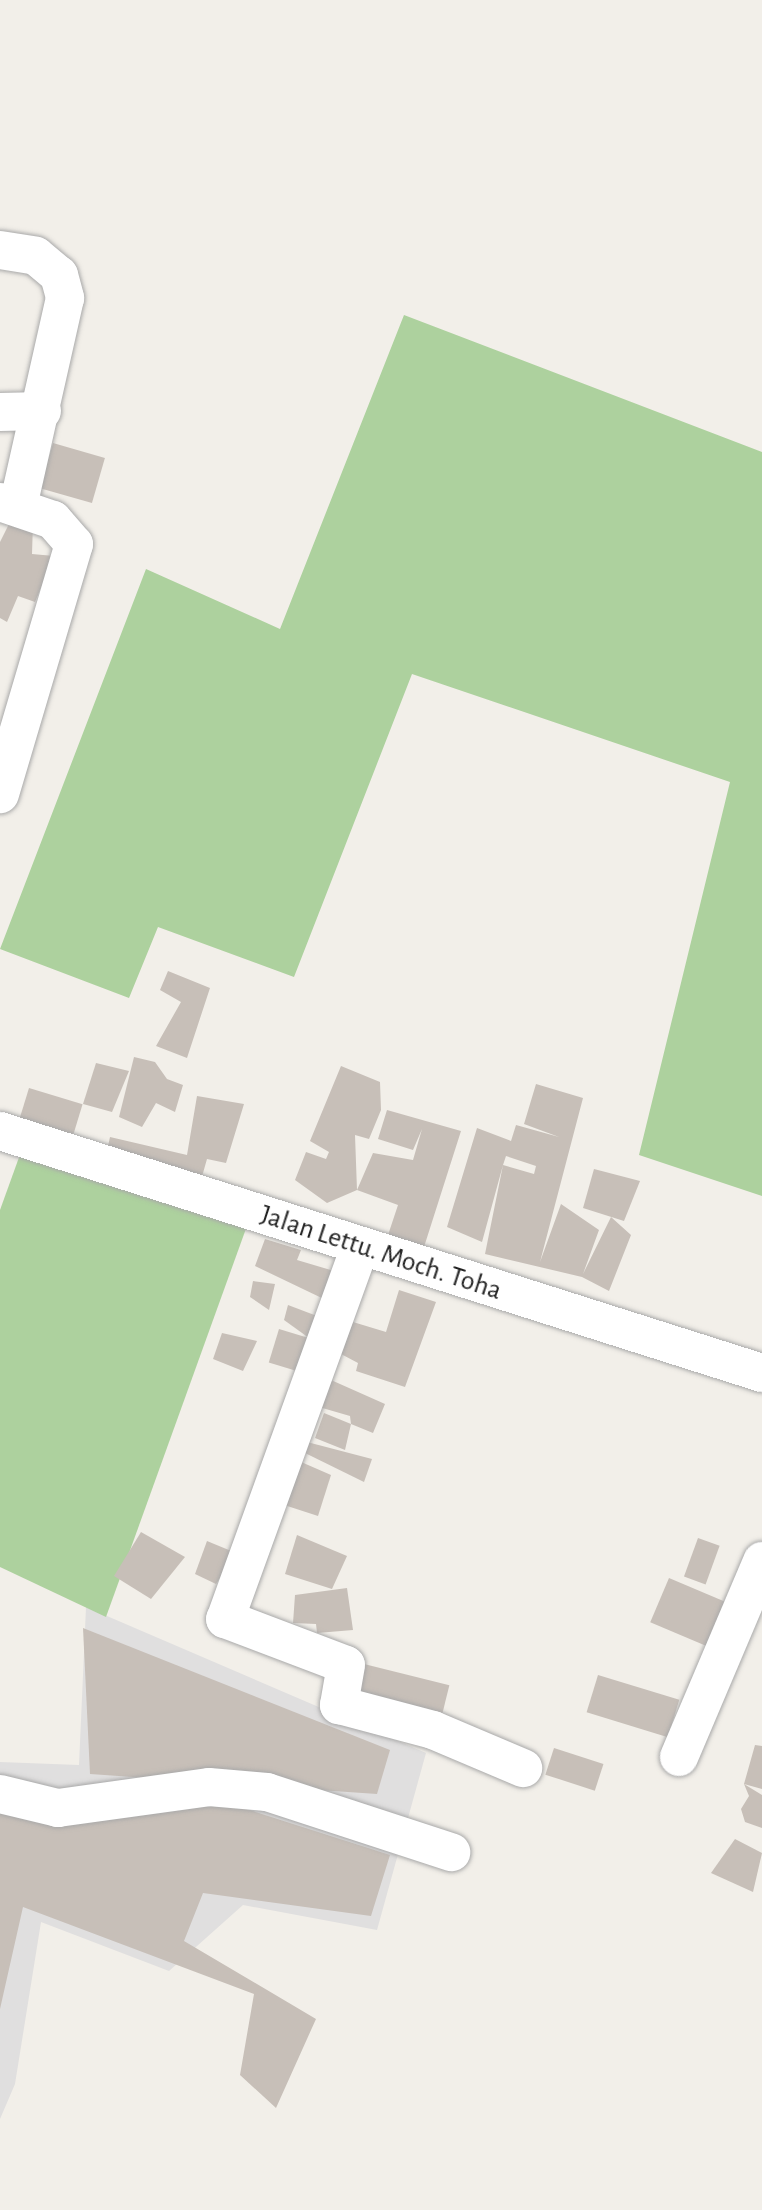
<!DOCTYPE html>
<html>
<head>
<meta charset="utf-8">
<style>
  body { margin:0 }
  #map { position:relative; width:762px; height:2210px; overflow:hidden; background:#f2efe9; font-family:"Alegreya Sans",sans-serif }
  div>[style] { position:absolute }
  .residential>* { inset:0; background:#e0dfdf }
  .forest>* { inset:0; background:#add19e }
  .building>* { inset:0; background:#c7bfb8; transform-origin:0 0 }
  .roads { filter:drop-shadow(0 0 2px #a9a9a9) drop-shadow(0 0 2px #a9a9a9) }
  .minor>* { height:38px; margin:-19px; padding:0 19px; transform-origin:19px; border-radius:19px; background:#fff }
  span { translate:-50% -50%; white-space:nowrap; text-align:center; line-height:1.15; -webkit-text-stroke:8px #fff; paint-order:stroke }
  .street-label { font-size:28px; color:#222 }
</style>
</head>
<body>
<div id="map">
  <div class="residential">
    <i style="clip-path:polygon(86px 1607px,426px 1753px,377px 1930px,243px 1905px,169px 1971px,41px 1922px,15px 2084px,0 2119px,0 1762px,79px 1765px)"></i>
  </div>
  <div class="forest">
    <i style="clip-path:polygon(404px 315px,762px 452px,762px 1196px,639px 1155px,730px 782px,412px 674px,294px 977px,158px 927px,129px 998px,0 949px,146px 569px,280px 629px)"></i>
    <i style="clip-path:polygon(26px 1138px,252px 1212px,106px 1617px,0 1567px,0 1210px)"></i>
  </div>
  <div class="building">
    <i style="left:53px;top:443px;width:54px;height:47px;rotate:16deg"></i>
    <i style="clip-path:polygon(13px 516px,33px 522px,32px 554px,54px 556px,35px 602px,18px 596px,7px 622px,0 618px,0 542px)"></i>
    <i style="clip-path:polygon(168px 971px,210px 988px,187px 1058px,156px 1046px,181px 1002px,160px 990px)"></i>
    <i style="clip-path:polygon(134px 1057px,155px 1062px,167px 1079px,183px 1085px,175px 1112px,156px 1103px,142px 1127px,119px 1117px)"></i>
    <i style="clip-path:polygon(96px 1063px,129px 1071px,112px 1112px,83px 1104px)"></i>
    <i style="clip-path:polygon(341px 1066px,380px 1082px,381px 1110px,369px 1139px,355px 1135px,357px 1190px,373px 1153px,413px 1160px,422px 1129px,413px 1150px,378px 1139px,387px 1110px,461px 1131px,424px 1247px,388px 1235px,398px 1205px,357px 1190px,327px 1203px,295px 1180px,306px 1152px,326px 1159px,329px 1152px,310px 1141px)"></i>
    <i style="clip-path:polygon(evenodd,536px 1084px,583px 1098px,540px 1262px,561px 1204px,599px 1230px,583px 1274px,611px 1217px,631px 1235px,609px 1291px,582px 1277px,485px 1254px,503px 1165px,482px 1242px,447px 1227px,477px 1128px,511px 1141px,516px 1125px,559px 1137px,524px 1124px,536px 1084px,506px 1156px,536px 1166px,534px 1174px,503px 1165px,506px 1156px)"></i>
    <i style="left:29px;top:1088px;width:56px;height:32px;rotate:17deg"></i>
    <i style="clip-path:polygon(197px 1096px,244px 1104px,226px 1163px,207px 1159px,201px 1180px,106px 1155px,110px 1137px,187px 1155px)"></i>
    <i style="clip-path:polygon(594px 1169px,640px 1181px,624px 1221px,583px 1208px)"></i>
    <i style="clip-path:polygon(265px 1239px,301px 1250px,297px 1260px,334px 1271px,328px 1301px,255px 1266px)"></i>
    <i style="clip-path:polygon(253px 1281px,275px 1284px,269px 1310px,250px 1297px)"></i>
    <i style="clip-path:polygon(399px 1290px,436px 1302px,405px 1387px,356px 1371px,358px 1363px,341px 1354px,353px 1322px,386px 1332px)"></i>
    <i style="clip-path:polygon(288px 1305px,317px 1316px,309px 1338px,284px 1320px)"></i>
    <i style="left:279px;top:1329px;width:31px;height:35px;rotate:17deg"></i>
    <i style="clip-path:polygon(222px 1333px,257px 1341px,243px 1371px,213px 1359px)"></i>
    <i style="clip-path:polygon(322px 1376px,385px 1404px,373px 1433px,351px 1424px,350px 1416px,312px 1405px)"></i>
    <i style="clip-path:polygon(324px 1413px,351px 1424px,345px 1450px,315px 1438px)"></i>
    <i style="clip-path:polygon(307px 1442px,372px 1459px,364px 1482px,305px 1453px)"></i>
    <i style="clip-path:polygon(292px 1458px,331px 1475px,318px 1516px,275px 1502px)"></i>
    <i style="clip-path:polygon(141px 1532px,185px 1557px,151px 1599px,114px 1576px)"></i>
    <i style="clip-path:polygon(297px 1535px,347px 1556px,332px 1589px,285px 1574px)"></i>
    <i style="left:698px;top:1538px;width:23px;height:41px;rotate:20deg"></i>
    <i style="clip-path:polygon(207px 1541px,236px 1553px,216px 1584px,195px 1574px)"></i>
    <i style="left:669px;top:1578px;width:61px;height:48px;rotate:23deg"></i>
    <i style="clip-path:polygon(347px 1588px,353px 1630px,317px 1633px,316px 1624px,293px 1623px,295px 1595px)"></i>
    <i style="clip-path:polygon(83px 1628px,390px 1750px,377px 1794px,90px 1774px)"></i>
    <i style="left:364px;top:1664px;width:88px;height:38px;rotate:14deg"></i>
    <i style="left:598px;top:1675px;width:85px;height:39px;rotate:17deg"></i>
    <i style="clip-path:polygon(755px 1745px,762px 1746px,762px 1789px,744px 1784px,762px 1795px,762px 1828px,745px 1822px,741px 1809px,749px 1796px,744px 1784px)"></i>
    <i style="left:554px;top:1748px;width:52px;height:28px;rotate:18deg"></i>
    <i style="clip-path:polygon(234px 1805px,390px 1855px,371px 1916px,203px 1893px,184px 1941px,316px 2019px,276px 2108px,240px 2075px,254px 1994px,23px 1907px,0 2009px,0 1809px)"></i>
    <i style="clip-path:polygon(735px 1839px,762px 1853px,753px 1892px,711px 1873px)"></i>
  </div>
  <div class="roads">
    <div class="minor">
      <i style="left:0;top:250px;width:36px;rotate:9deg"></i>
      <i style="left:36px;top:256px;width:30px;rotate:40deg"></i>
      <i style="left:59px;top:275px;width:24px;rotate:75deg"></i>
      <i style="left:65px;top:298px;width:214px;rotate:102.7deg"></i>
      <i style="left:0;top:412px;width:42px;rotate:-1.4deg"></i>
      <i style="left:0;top:502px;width:56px;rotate:18.8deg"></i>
      <i style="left:53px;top:520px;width:32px;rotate:49deg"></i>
      <i style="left:74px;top:544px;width:261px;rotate:106.5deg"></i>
      <i style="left:0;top:1131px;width:800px;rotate:17.62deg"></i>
      <i style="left:360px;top:1247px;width:396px;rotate:109.9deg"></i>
      <i style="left:225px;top:1619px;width:129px;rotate:20.8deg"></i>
      <i style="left:346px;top:1665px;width:41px;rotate:99.9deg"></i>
      <i style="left:339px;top:1705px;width:97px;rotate:14.9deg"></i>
      <i style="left:433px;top:1730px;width:98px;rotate:22.9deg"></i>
      <i style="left:679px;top:1757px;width:213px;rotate:-67deg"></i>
      <i style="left:0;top:1794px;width:60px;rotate:13.6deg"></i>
      <i style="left:58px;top:1808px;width:152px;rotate:-7.9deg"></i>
      <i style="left:209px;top:1787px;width:58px;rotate:4.9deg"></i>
      <i style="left:267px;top:1792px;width:194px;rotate:18.1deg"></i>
    </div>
  </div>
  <div class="street-label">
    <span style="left:381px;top:1253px;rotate:18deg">Jalan Lettu. Moch. Toha</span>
  </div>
</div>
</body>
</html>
